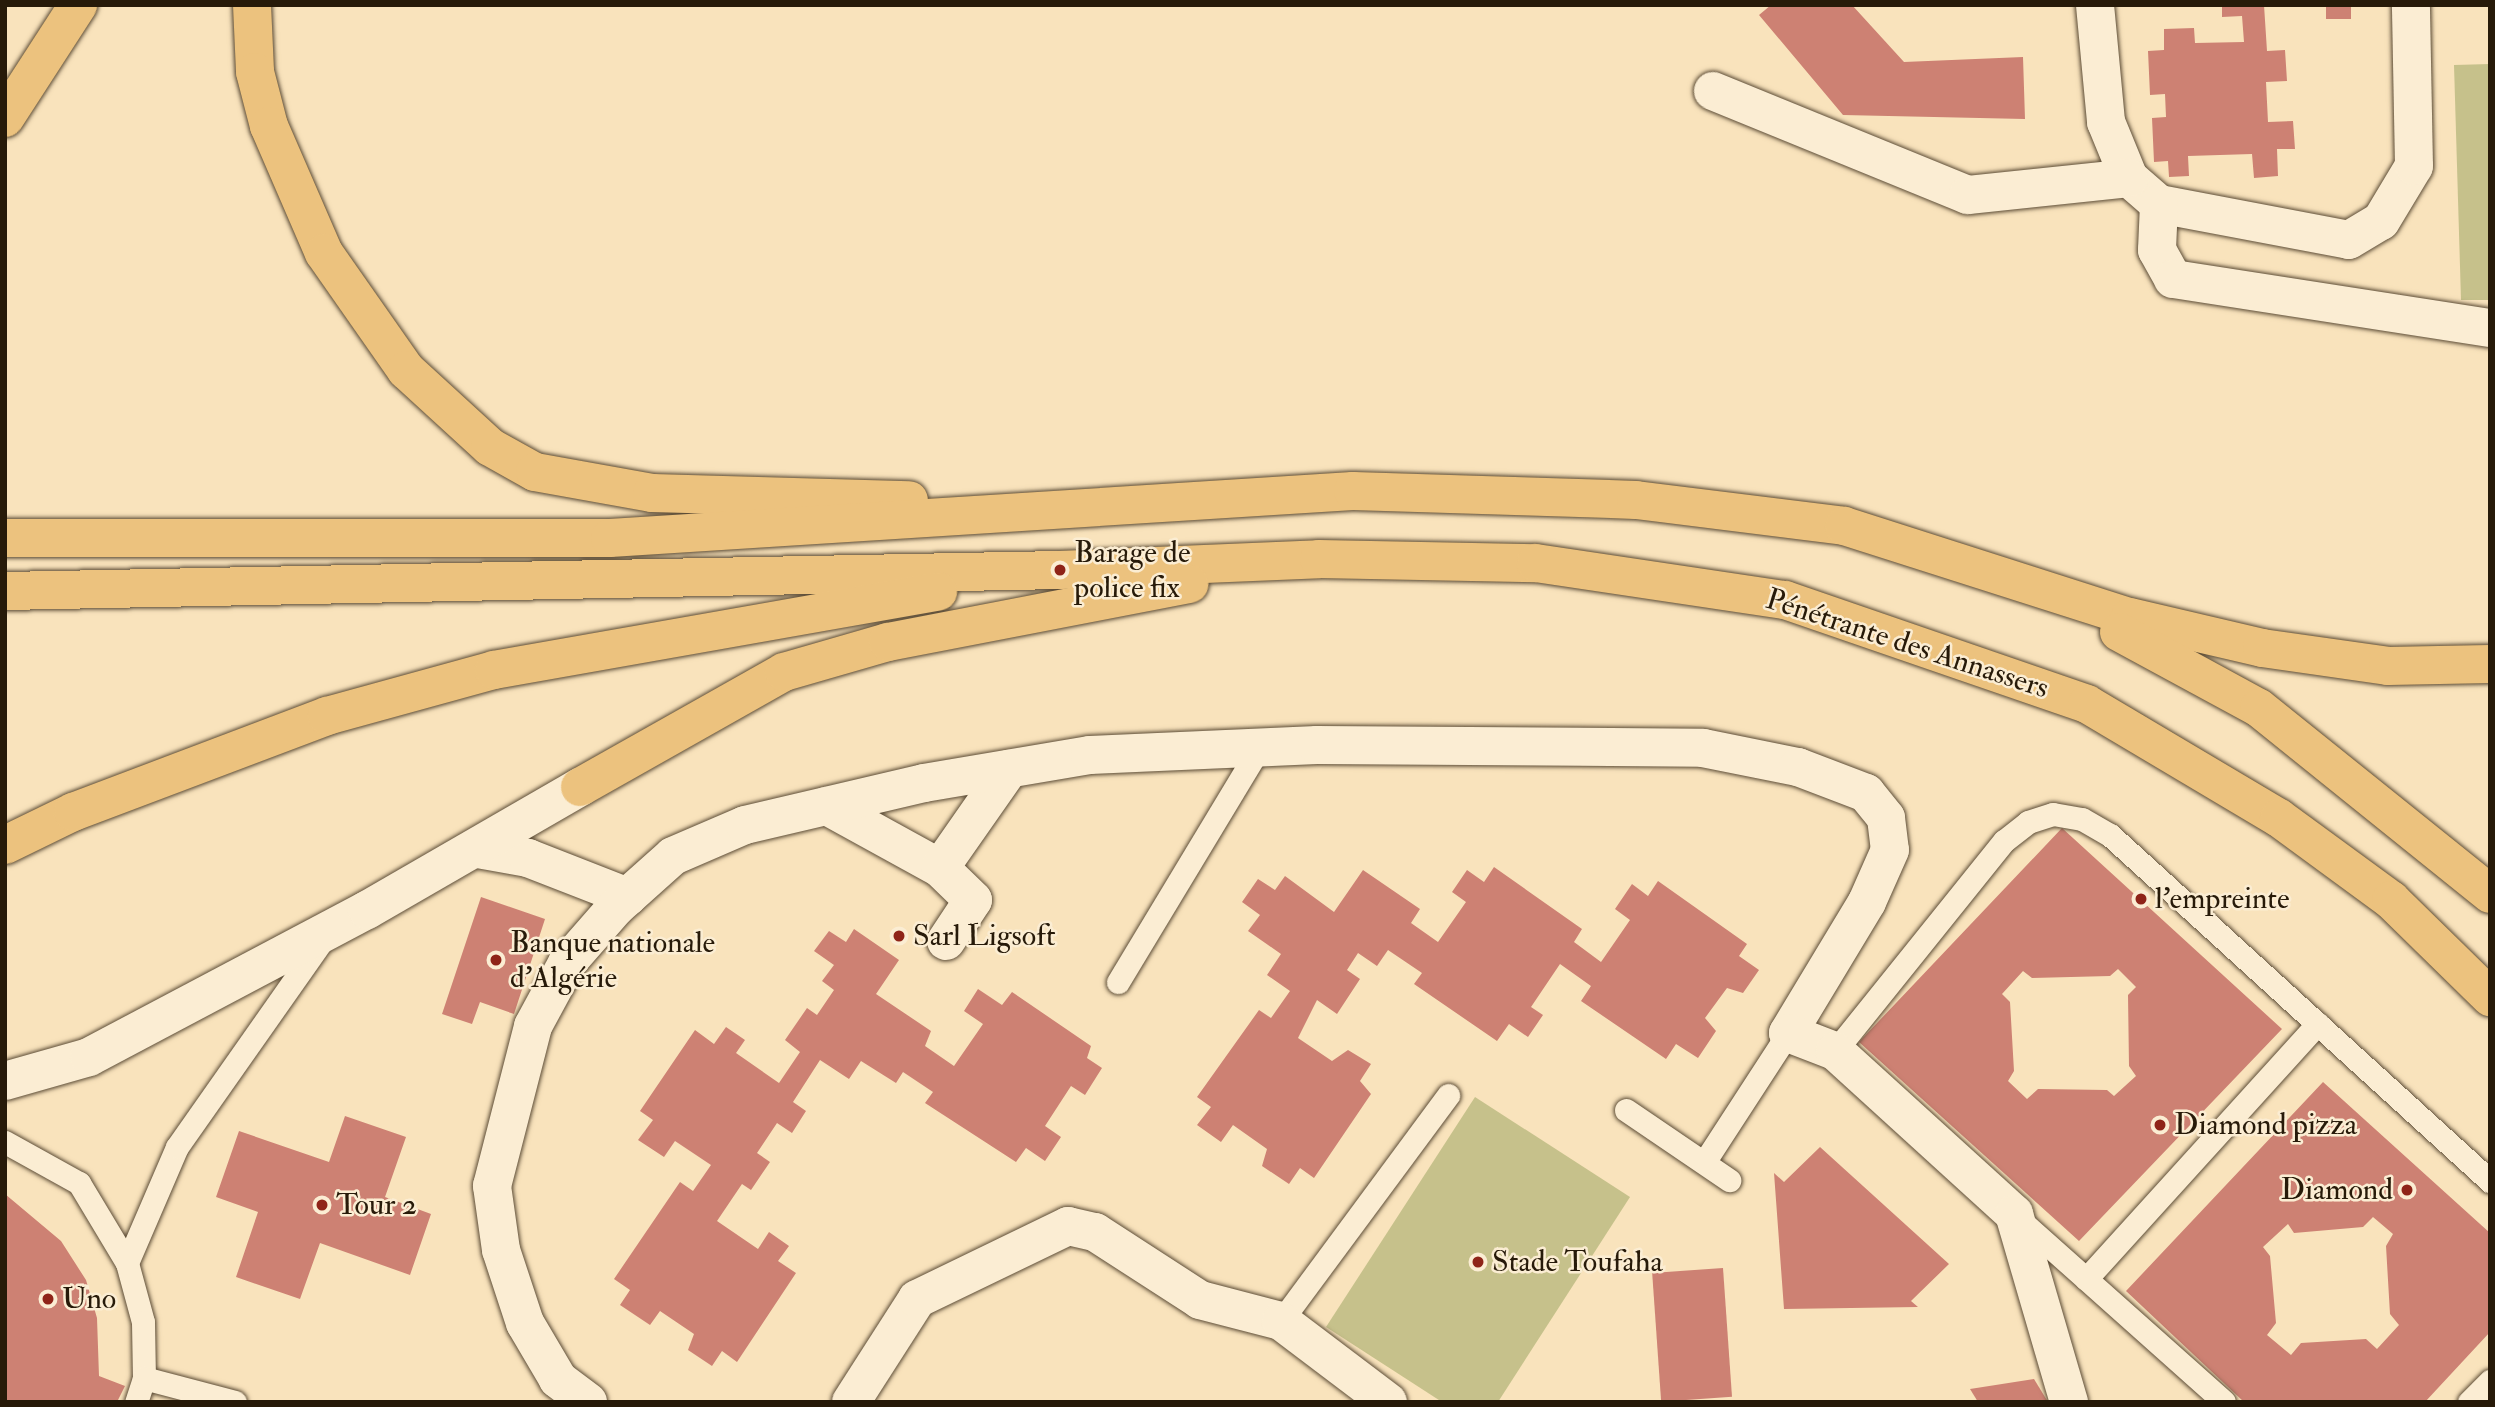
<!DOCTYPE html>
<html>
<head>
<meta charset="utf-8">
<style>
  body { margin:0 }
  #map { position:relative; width:2495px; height:1407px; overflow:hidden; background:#f9e3bc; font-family:"IM FELL Double Pica",serif }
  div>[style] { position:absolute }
  .green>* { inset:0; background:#c6c18b }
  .building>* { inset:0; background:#cd8173; transform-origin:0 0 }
  .roads { filter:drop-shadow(0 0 2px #5c4c36) drop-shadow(0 0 2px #5c4c36) }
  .lane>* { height:23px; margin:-11.5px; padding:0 11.5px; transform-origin:11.5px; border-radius:11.5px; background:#fbedd3 }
  .street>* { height:38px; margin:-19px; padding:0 19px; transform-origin:19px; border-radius:19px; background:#fbedd3 }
  .highway>* { height:38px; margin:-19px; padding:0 19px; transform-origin:19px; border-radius:19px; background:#ecc27e }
  .dots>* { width:19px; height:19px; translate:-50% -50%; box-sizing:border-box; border:4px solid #fbedd3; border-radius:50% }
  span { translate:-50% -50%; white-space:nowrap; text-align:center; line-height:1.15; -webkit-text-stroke:5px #fbedd3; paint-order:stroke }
  .poi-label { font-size:30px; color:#271a09 }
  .left { translate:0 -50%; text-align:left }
  .right { translate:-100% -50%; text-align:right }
  .street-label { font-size:30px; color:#271a09 }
  .frame { position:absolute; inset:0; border:7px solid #271a09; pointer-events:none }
</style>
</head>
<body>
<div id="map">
  <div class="green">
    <i style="clip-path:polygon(2490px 64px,2490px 300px,2461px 300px,2454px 65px)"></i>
    <i style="clip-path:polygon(1475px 1097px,1630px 1197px,1498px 1402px,1442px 1402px,1326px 1327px)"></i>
  </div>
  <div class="building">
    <i style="clip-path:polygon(1771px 5px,1852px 5px,1904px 62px,2023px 57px,2025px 119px,1843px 115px,1759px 15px)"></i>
    <i style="clip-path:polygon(2222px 5px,2264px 5px,2267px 51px,2285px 50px,2287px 81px,2266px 82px,2268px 122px,2293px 121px,2295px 149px,2277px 149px,2278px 176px,2254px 178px,2252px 154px,2188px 156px,2189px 176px,2169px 177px,2168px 161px,2154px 162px,2152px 118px,2166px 117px,2165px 94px,2150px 95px,2148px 51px,2164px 50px,2164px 29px,2194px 28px,2195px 43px,2244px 42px,2242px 16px,2222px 17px)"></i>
    <i style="left:2326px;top:5px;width:25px;height:14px"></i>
    <i style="clip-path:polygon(evenodd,2062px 828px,2282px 1029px,2079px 1241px,1859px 1042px,2062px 828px,2118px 969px,2136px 987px,2128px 995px,2129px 1066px,2136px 1076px,2114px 1096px,2107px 1090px,2038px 1089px,2027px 1099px,2008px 1081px,2014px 1071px,2010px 1002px,2002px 994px,2023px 971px,2032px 978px,2110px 976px,2118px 969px)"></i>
    <i style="clip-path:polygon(1494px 867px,1582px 929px,1574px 942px,1601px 962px,1630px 920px,1615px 909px,1632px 884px,1648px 896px,1658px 881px,1747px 944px,1739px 956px,1759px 970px,1743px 993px,1727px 988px,1705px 1018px,1716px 1031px,1698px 1058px,1676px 1044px,1666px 1059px,1581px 1001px,1591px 986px,1560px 964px,1531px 1007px,1543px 1015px,1528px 1037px,1509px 1024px,1497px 1041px,1414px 984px,1422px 973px,1388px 950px,1377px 966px,1358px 953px,1347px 970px,1360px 979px,1337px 1014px,1317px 1000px,1298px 1038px,1332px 1061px,1348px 1050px,1371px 1064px,1360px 1081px,1371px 1094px,1314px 1178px,1300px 1168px,1289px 1184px,1262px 1166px,1267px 1149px,1233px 1125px,1221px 1142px,1197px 1125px,1211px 1107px,1197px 1097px,1259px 1010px,1271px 1018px,1290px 991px,1267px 975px,1281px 954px,1248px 931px,1260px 915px,1242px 902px,1258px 879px,1275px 890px,1285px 876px,1334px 912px,1363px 870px,1420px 909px,1411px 923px,1438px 942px,1466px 902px,1452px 892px,1467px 870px,1484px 882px)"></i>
    <i style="clip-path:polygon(481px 897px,545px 919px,514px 1014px,480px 1002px,472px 1024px,442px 1014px)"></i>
    <i style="clip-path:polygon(854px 929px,899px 960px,876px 994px,931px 1031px,925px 1046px,954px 1066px,983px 1024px,964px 1011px,978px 989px,1002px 1005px,1012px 992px,1091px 1046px,1087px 1058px,1102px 1068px,1085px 1095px,1071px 1086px,1045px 1126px,1061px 1137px,1045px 1161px,1026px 1148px,1016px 1162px,925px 1103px,933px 1092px,903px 1072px,896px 1083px,861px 1061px,849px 1079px,820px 1060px,793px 1102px,806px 1111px,792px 1133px,777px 1123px,757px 1153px,770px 1162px,751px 1190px,742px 1184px,717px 1221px,758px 1249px,769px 1232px,789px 1246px,778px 1261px,796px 1273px,737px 1362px,722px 1351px,712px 1366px,688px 1350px,694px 1334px,660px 1311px,650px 1325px,620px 1305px,630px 1290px,614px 1279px,680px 1182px,693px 1191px,711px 1165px,675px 1141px,664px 1157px,638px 1140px,653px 1120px,640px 1111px,695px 1030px,714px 1044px,726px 1027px,745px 1040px,736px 1053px,779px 1083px,800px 1052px,785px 1040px,807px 1008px,817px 1015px,834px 990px,822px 981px,834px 965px,814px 951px,829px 931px,846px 942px)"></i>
    <i style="clip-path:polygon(evenodd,2323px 1082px,2490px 1233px,2490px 1332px,2425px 1402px,2244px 1402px,2126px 1291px,2323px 1082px,2373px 1217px,2393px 1234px,2386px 1246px,2390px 1314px,2399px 1325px,2377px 1349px,2366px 1339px,2301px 1343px,2291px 1355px,2267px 1335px,2276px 1323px,2270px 1256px,2263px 1247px,2288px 1224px,2294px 1233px,2363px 1227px,2373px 1217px)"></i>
    <i style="clip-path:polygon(345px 1116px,406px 1137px,385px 1197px,431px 1214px,410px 1275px,320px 1243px,300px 1299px,236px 1277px,258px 1212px,216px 1197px,239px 1131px,329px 1162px)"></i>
    <i style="clip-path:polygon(1820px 1147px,1949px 1264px,1911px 1301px,1918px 1307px,1784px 1309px,1774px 1173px,1784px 1182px)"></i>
    <i style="clip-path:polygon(5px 1194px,61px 1241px,86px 1280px,97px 1318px,99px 1376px,125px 1386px,117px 1402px,5px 1402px)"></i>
    <i style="left:1723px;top:1268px;width:129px;height:71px;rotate:86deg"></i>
    <i style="clip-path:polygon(2034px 1379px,2048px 1402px,1978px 1402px,1970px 1389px)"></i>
  </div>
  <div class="roads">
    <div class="lane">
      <i style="left:1118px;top:982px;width:277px;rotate:-58.9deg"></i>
      <i style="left:1835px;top:1051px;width:270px;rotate:-51.2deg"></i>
      <i style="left:2004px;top:841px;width:31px;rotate:-38deg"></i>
      <i style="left:2028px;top:822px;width:26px;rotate:-18deg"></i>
      <i style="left:2053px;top:814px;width:29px;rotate:10deg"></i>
      <i style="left:2082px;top:819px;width:32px;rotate:30deg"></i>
      <i style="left:2110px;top:835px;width:514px;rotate:42.32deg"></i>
      <i style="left:1626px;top:1110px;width:125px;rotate:34.2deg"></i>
      <i style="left:5px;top:1142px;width:85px;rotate:29deg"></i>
      <i style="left:79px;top:1183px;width:93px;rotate:59deg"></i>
      <i style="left:127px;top:1263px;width:61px;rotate:74.8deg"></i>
      <i style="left:143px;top:1322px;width:56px;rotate:89deg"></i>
      <i style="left:144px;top:1378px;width:25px;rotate:108deg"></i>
      <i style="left:1705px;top:1161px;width:153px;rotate:-57deg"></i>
      <i style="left:2020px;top:1220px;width:273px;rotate:41.7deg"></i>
      <i style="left:127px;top:1263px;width:126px;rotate:-66.7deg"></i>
      <i style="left:177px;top:1147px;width:252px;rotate:-54.9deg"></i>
      <i style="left:2086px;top:1279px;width:345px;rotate:-47.8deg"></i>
      <i style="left:1281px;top:1321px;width:281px;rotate:-53.5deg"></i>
      <i style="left:144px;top:1378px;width:94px;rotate:14.8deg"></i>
      <i style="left:2469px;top:1402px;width:30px;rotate:-45deg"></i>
    </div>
    <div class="street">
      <i style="left:2095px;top:5px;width:118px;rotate:84.6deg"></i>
      <i style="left:2106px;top:122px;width:61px;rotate:67.7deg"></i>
      <i style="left:2129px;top:178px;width:40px;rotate:41deg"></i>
      <i style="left:2159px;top:204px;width:193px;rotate:10.7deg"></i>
      <i style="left:2349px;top:240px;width:37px;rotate:-31deg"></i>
      <i style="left:2381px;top:221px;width:64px;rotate:-59deg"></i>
      <i style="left:2414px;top:166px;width:161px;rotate:-91.1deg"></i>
      <i style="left:1713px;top:91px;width:275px;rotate:22.2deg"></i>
      <i style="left:1968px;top:195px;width:162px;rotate:-6deg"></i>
      <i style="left:2159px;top:204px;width:46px;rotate:92.5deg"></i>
      <i style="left:2157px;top:250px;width:33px;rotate:61deg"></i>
      <i style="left:2173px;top:279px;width:321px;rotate:8.8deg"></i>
      <i style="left:827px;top:806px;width:129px;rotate:28.8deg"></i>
      <i style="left:478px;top:849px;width:51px;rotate:10.2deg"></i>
      <i style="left:528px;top:858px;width:107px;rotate:21.3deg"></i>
      <i style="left:946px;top:941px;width:49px;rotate:-56.6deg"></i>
      <i style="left:973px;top:900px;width:46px;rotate:-135.9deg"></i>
      <i style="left:940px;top:868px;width:121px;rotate:-55.1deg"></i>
      <i style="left:5px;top:1081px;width:87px;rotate:-15.9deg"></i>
      <i style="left:89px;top:1057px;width:314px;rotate:-27.9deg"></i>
      <i style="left:367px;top:910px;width:246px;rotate:-30deg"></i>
      <i style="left:588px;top:1402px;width:38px;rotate:-143deg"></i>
      <i style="left:558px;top:1379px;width:65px;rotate:-120.5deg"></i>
      <i style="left:525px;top:1323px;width:77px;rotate:-108.2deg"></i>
      <i style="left:501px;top:1250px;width:65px;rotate:-98deg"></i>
      <i style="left:492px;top:1186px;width:165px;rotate:-75.6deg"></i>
      <i style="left:533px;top:1026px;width:72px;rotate:-61.6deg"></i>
      <i style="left:567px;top:963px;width:74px;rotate:-48.8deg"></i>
      <i style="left:616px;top:907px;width:76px;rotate:-41.8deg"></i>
      <i style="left:673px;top:856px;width:78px;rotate:-23.3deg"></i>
      <i style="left:745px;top:825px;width:184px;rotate:-13.2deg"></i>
      <i style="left:924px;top:783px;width:168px;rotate:-9.6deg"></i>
      <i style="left:1090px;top:755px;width:227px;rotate:-2.5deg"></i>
      <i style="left:1317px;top:745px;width:386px;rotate:0.4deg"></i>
      <i style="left:1703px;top:748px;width:97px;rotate:11.3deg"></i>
      <i style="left:1798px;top:767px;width:73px;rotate:20.9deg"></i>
      <i style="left:1866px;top:793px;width:32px;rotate:51deg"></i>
      <i style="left:1886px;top:818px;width:32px;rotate:83deg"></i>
      <i style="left:1890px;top:850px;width:57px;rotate:113.9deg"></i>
      <i style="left:1867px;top:902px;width:153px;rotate:121.1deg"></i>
      <i style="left:1788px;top:1033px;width:50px;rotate:21deg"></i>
      <i style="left:1835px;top:1051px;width:242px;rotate:42.3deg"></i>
      <i style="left:2014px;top:1214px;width:196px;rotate:73.7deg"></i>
      <i style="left:851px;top:1402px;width:122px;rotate:-57.3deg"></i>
      <i style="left:917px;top:1299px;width:168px;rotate:-25.8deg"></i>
      <i style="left:1068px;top:1226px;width:28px;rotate:13deg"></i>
      <i style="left:1095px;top:1232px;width:125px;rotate:32.9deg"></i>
      <i style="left:1200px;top:1300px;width:84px;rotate:14.5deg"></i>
      <i style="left:1281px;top:1321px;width:134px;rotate:37.1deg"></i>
    </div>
    <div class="highway">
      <i style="left:252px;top:5px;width:67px;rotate:87.4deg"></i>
      <i style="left:255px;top:72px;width:56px;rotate:75.5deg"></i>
      <i style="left:269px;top:126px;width:138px;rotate:66.6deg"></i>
      <i style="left:324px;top:253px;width:143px;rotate:55deg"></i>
      <i style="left:406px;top:370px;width:114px;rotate:42.5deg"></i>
      <i style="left:490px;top:447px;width:51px;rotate:29.1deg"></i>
      <i style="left:535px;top:472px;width:119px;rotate:10.2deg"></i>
      <i style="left:652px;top:493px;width:257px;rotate:1.6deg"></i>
      <i style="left:5px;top:118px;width:135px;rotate:-57.1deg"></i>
      <i style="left:5px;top:538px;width:605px"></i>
      <i style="left:610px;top:538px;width:744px;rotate:-3.62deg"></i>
      <i style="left:1353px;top:491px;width:283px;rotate:1.8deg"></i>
      <i style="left:1636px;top:500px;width:210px;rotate:7.1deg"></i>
      <i style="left:1844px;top:526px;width:300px;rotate:17.7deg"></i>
      <i style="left:2130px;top:617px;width:136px;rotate:13.2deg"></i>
      <i style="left:2262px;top:648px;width:127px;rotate:8.1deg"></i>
      <i style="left:2388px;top:666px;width:102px;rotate:-1.1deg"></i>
      <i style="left:5px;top:591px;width:1055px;rotate:-1.14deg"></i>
      <i style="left:1060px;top:570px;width:259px;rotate:-2.4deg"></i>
      <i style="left:1319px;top:559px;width:217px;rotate:1.1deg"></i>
      <i style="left:1536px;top:563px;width:252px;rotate:8.5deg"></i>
      <i style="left:1785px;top:600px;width:319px;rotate:19deg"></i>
      <i style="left:2087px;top:704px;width:223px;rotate:30.7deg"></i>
      <i style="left:2279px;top:818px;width:139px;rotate:36.2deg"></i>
      <i style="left:2391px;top:900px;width:139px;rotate:44.4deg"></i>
      <i style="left:2119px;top:632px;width:159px;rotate:28.5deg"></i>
      <i style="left:2259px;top:708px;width:297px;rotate:38.8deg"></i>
      <i style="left:580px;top:787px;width:234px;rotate:-29.4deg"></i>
      <i style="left:784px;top:672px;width:108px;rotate:-16.1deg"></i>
      <i style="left:888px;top:642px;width:307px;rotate:-10.9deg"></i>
      <i style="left:5px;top:845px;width:76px;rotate:-25.9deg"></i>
      <i style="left:73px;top:812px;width:272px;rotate:-20.7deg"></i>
      <i style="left:327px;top:716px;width:173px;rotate:-15.4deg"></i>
      <i style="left:494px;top:670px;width:451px;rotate:-10deg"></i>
    </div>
  </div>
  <div class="dots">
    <i style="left:1060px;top:570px;background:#8f2418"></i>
    <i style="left:2141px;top:899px;background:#8f2418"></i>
    <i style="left:899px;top:936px;background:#8f2418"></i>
    <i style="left:496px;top:960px;background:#8f2418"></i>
    <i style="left:2160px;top:1125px;background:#8f2418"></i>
    <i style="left:2407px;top:1190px;background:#8f2418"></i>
    <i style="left:322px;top:1205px;background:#8f2418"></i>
    <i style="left:1478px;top:1262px;background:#8f2418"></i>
    <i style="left:48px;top:1299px;background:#8f2418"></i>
  </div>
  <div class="poi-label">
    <span class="left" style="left:1074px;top:570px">Barage de<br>police fix</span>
    <span class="left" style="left:2155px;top:899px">l'empreinte</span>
    <span class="left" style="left:913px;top:936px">Sarl Ligsoft</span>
    <span class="left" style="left:510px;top:960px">Banque nationale<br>d'Algérie</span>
    <span class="left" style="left:2174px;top:1125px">Diamond pizza</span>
    <span class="right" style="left:2393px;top:1190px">Diamond</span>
    <span class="left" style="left:336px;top:1205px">Tour 2</span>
    <span class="left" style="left:1492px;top:1262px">Stade Toufaha</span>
    <span class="left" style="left:62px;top:1299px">Uno</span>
  </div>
  <div class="street-label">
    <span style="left:1907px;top:644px;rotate:18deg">Pénétrante des Annassers</span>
  </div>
  <div class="frame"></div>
</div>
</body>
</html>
